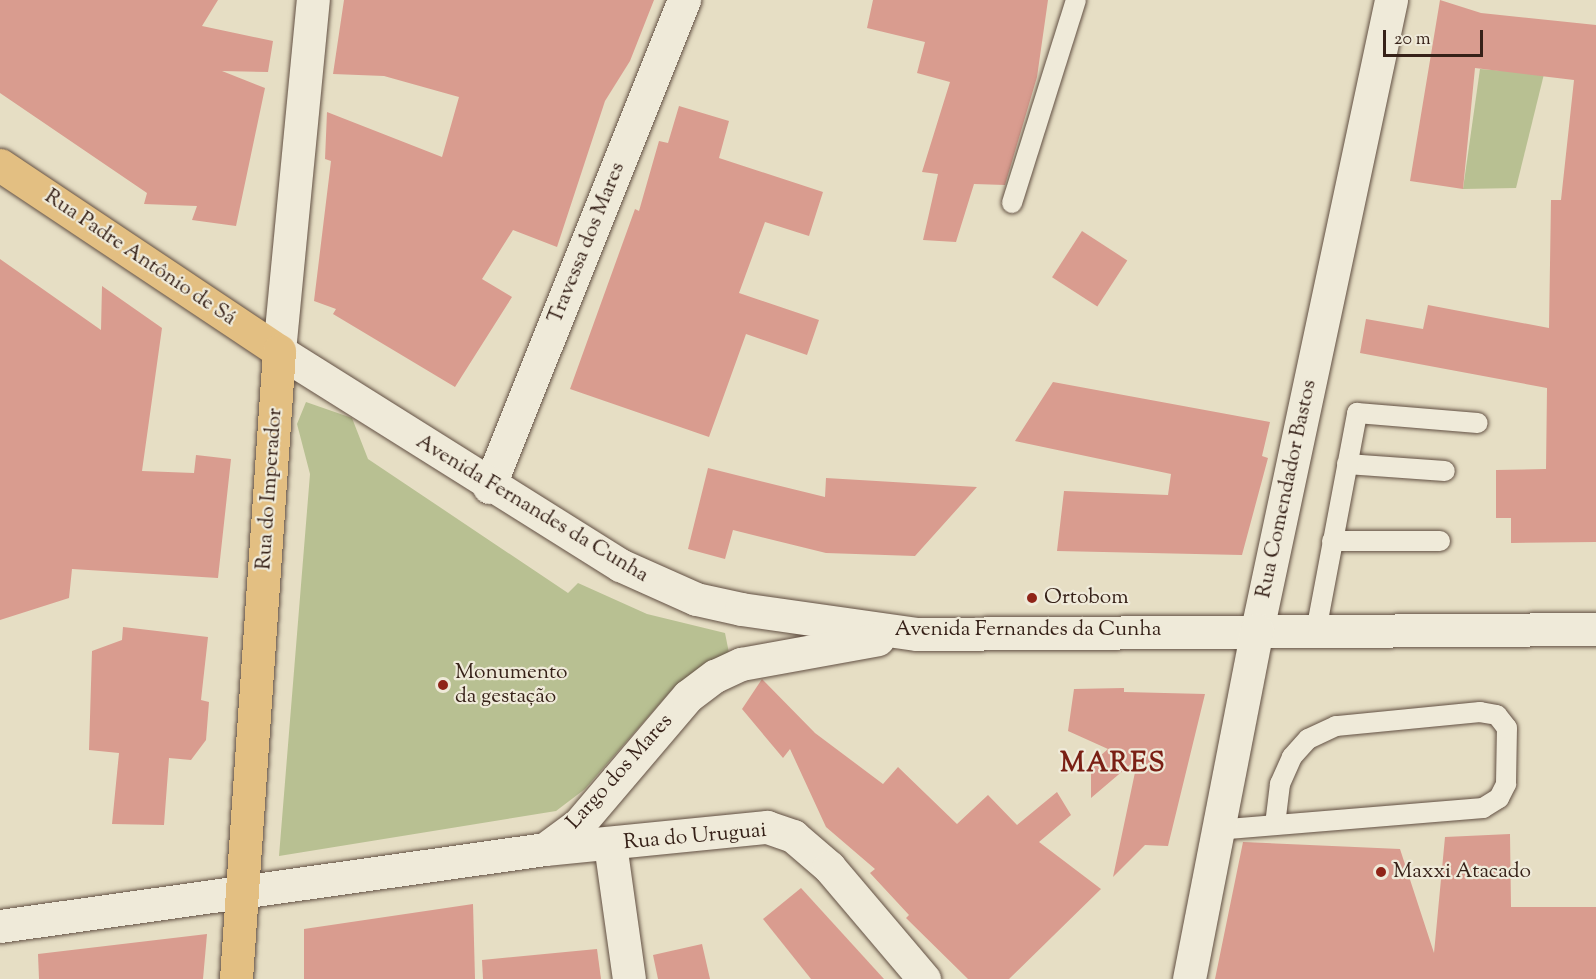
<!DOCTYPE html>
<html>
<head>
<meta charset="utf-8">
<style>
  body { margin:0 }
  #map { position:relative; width:1596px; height:979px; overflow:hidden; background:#e6dec4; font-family:"Sorts Mill Goudy",serif }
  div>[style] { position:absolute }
  .green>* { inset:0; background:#b8c092 }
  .building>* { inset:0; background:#d99c8f; transform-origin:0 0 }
  .roads { filter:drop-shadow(0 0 2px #625043) drop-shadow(0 0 2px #625043) }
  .lane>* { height:20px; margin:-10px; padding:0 10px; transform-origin:10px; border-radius:10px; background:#efead9 }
  .street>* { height:33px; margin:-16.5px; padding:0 16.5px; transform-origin:16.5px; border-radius:16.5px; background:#efead9 }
  .secondary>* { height:33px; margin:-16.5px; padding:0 16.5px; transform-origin:16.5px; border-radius:16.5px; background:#efead9 }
  .primary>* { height:33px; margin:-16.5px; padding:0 16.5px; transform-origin:16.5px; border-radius:16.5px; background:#e3bf82 }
  .dots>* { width:16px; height:16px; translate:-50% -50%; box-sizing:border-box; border:3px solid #efead9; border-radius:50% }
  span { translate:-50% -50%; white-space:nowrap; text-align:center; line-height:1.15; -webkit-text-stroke:4.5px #efead9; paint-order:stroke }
  .street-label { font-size:21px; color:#362118 }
  .poi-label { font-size:21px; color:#362118 }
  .left { translate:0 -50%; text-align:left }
  .district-label { font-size:27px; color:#7a1f14; font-weight:700; letter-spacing:1.5px }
  .scale { position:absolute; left:1383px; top:30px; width:100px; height:27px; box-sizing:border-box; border:3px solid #362118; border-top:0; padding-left:8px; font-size:18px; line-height:21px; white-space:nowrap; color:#362118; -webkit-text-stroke:4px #efead9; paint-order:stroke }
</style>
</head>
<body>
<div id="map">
  <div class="green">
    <i style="clip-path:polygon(1480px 69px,1544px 74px,1516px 188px,1463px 189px)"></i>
    <i style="clip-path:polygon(306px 402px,352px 418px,368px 459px,568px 593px,578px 583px,647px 614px,725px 633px,729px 653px,675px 686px,585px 789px,556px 811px,279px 856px,310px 474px,297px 424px)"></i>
  </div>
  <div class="building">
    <i style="clip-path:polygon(0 0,218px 0,202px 26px,273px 41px,268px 72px,222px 71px,265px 88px,236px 226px,192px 220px,197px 206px,144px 204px,147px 193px,0 93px)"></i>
    <i style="clip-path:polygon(344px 0,654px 0,630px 61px,605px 101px,557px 247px,513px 230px,482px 279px,512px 297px,455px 387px,333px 314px,336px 309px,314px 301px,331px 161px,325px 159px,327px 112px,442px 157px,459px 97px,384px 76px,333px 74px)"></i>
    <i style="clip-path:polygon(873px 0,1048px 0,1037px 77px,1005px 185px,974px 184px,956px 242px,923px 240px,938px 174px,922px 172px,950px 82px,917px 73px,925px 42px,867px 28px)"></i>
    <i style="clip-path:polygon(1440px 0,1481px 13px,1596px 25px,1596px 542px,1511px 543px,1511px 518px,1496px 518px,1496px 470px,1546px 469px,1547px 388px,1360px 353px,1366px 319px,1423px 329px,1428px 305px,1549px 328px,1551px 200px,1561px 200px,1574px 80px,1475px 68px,1463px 189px,1410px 181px)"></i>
    <i style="clip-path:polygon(679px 106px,729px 121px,719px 158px,823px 192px,809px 236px,765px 222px,739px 293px,819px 320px,807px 355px,746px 334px,709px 437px,570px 389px,635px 209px,639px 211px,659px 141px,668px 143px)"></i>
    <i style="left:1082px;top:231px;width:54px;height:55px;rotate:33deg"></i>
    <i style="clip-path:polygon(0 259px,101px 330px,102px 286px,162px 328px,142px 471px,194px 473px,196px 455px,231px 459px,218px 578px,72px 569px,69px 598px,0 620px)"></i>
    <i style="clip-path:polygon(1053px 382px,1270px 422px,1262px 456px,1268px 458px,1242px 555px,1057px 551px,1064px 491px,1168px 495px,1171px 474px,1015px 441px)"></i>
    <i style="clip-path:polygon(708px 468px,825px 497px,826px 478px,977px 487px,915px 556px,826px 553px,733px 530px,725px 559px,688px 549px)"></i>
    <i style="clip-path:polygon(123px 627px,208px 637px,201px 700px,209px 702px,206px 740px,191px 760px,169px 758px,164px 825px,112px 824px,119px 753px,89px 750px,92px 651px,122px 640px)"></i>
    <i style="clip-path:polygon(762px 679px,815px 733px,883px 784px,898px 767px,957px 824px,988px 795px,1017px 825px,1057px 792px,1071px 815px,1039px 842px,1101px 889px,1009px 979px,968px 979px,906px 918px,909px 915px,870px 873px,875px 869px,826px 827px,790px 749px,783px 758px,742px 709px)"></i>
    <i style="clip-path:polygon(1124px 688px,1124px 692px,1205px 694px,1168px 846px,1145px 845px,1113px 877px,1138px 758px,1091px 798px,1091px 764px,1108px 749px,1068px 731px,1074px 689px)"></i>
    <i style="clip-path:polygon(1510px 834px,1511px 907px,1596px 907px,1596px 979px,1215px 979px,1243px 842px,1400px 849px,1434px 953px,1445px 837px)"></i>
    <i style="clip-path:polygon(801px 888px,884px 979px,811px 979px,763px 919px)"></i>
    <i style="clip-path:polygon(473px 904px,475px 979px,304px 979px,304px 929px)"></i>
    <i style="clip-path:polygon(207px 934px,203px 979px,39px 979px,38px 954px)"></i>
    <i style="clip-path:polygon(702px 944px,710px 979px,658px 979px,653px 955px)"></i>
    <i style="clip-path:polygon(597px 949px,601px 979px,483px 979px,482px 960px)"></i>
  </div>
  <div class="roads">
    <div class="lane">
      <i style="left:1012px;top:203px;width:213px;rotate:-72.5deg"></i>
      <i style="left:1347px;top:464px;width:98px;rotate:4.1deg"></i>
      <i style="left:1332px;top:541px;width:108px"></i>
      <i style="left:1316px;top:631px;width:222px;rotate:-79.3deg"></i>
      <i style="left:1357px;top:413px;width:121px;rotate:4.7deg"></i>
      <i style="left:1216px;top:830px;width:268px;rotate:-4.7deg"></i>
      <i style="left:1483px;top:808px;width:19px;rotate:-32deg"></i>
      <i style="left:1499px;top:798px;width:16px;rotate:-63deg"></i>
      <i style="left:1506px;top:784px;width:56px;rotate:-89deg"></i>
      <i style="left:1507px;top:728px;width:16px;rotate:-128deg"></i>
      <i style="left:1497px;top:715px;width:17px;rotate:-170deg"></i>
      <i style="left:1480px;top:712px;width:145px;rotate:174.4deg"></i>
      <i style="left:1336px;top:726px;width:31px;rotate:155deg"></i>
      <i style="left:1308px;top:739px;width:24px;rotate:132deg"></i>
      <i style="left:1292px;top:757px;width:30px;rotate:114deg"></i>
      <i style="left:1280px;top:784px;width:41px;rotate:97deg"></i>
    </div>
    <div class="street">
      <i style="left:279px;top:351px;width:353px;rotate:-84.5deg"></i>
      <i style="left:489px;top:487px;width:525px;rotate:-68.18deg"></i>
      <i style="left:1257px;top:630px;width:644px;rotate:-77.99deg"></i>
      <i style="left:610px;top:844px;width:136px;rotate:82deg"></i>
    </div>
    <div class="secondary">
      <i style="left:279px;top:351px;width:403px;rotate:32.1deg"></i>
      <i style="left:620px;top:565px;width:83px;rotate:24.1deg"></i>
      <i style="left:696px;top:599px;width:46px;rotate:12.5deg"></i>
      <i style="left:741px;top:609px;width:178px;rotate:8.1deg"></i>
      <i style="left:917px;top:634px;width:679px;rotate:-0.42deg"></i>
      <i style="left:545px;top:849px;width:42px;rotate:-36.3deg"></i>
      <i style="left:579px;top:824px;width:168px;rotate:-49.6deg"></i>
      <i style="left:688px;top:696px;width:34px;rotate:-37deg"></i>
      <i style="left:715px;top:676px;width:29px;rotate:-25deg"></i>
      <i style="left:741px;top:664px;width:139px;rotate:-10.3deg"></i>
      <i style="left:0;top:926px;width:550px;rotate:-8.04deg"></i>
      <i style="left:545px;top:849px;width:223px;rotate:-5.7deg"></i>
      <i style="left:767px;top:827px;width:28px;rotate:19deg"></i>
      <i style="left:793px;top:836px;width:48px;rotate:40.7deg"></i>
      <i style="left:829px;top:867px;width:147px;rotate:49.7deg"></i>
      <i style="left:1189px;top:979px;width:356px;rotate:-79deg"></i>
    </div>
    <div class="primary">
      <i style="left:0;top:165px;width:335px;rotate:33.7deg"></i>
      <i style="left:279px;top:351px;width:629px;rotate:93.92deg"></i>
    </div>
  </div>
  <div class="dots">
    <i style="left:1032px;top:598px;background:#8f2418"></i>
    <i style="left:443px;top:685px;background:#8f2418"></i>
    <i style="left:1381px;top:872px;background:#8f2418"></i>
  </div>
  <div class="street-label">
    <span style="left:587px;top:243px;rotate:-68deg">Travessa dos Mares</span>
    <span style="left:140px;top:258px;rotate:34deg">Rua Padre Antônio de Sá</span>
    <span style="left:270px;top:489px;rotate:-86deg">Rua do Imperador</span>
    <span style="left:1287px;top:489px;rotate:-78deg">Rua Comendador Bastos</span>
    <span style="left:532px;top:509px;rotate:31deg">Avenida Fernandes da Cunha</span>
    <span style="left:1028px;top:630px">Avenida Fernandes da Cunha</span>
    <span style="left:620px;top:772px;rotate:-48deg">Largo dos Mares</span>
    <span style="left:695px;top:837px;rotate:-5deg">Rua do Uruguai</span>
  </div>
  <div class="poi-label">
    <span class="left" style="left:1044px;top:598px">Ortobom</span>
    <span class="left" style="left:455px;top:685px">Monumento<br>da gestação</span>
    <span class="left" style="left:1393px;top:872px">Maxxi Atacado</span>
  </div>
  <div class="district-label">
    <span style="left:1113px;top:765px">MARES</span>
  </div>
  <div class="scale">20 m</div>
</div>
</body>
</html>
